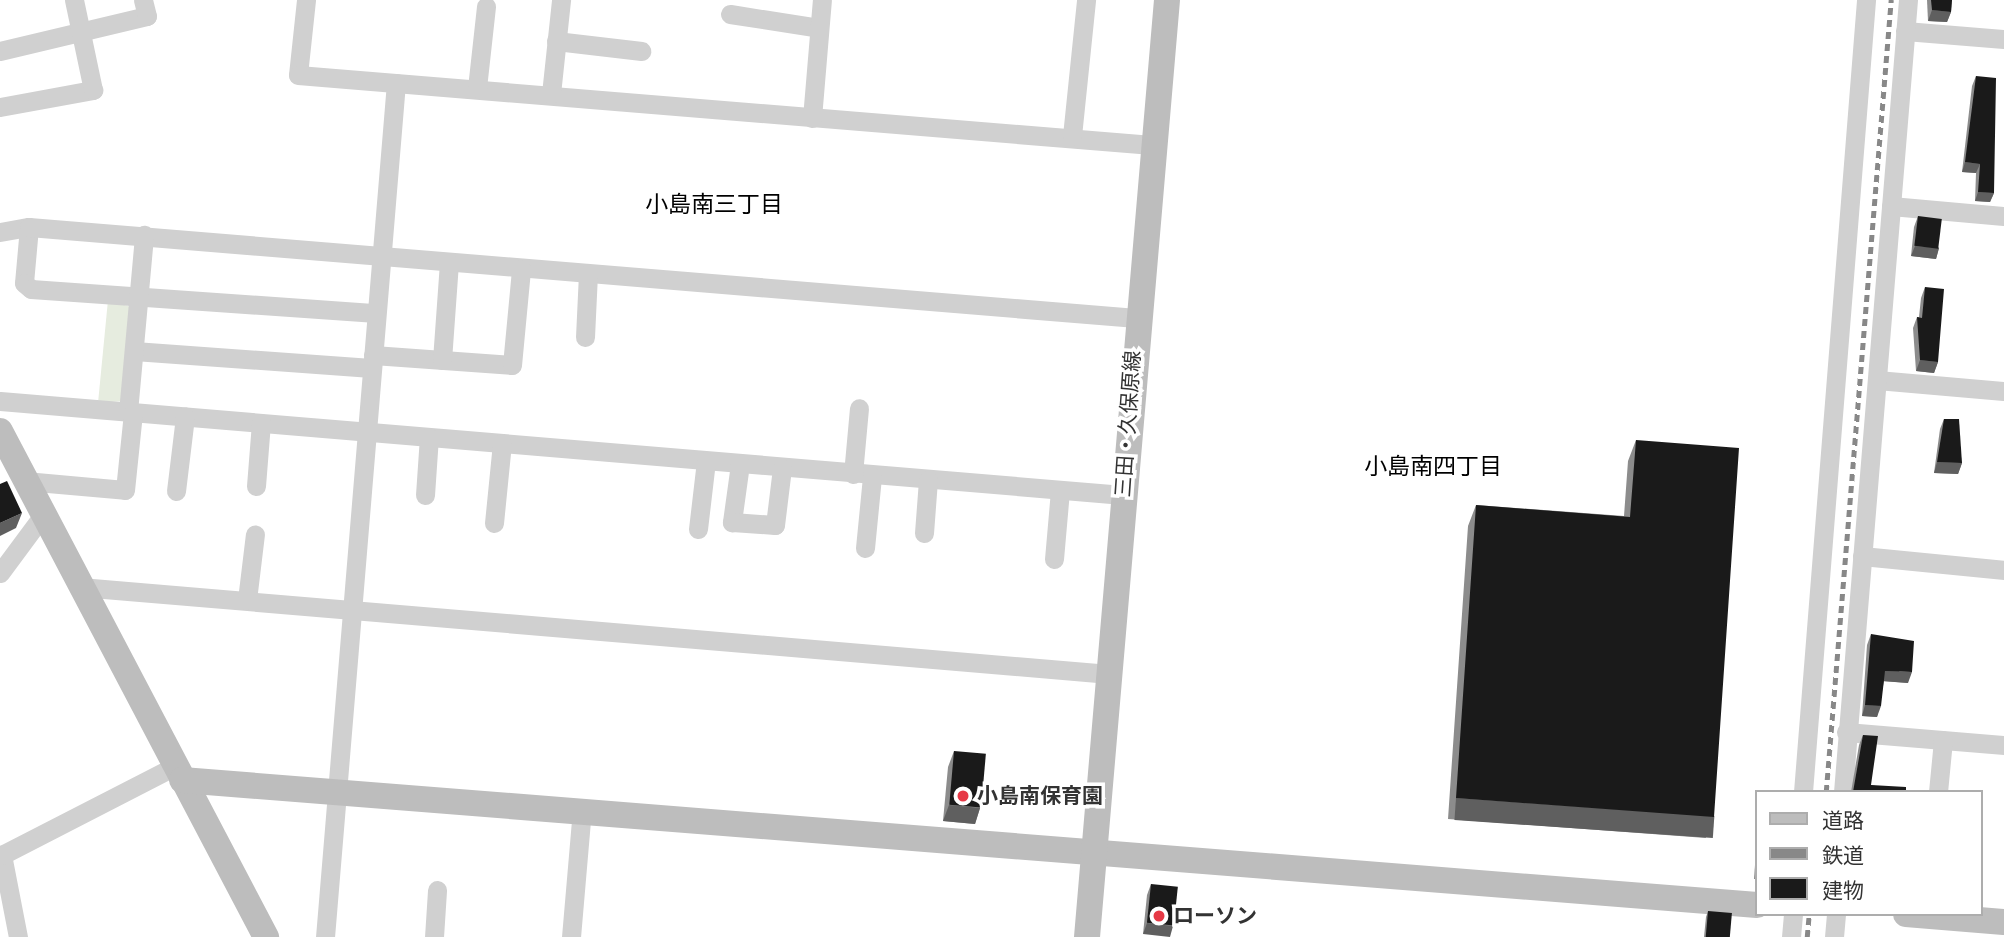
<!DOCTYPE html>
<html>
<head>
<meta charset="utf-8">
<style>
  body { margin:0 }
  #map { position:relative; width:2004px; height:937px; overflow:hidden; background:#fff; font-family:Rubik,"Noto Sans JP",sans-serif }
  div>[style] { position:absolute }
  .green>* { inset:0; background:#e6ecdf }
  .street>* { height:19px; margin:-9.5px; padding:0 9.5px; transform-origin:9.5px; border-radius:9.5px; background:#d0d0d0 }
  .secondary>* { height:26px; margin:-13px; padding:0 13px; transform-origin:13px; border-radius:13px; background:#bdbdbd }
  .rail>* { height:4.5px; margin-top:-2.25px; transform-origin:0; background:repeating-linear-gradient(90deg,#888 0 7px,transparent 0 12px) }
  .wall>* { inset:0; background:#8c8c8c }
  .shaded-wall>* { inset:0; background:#5f5f5f; transform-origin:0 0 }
  .building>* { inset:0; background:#1a1a1a; transform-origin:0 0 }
  .dots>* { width:19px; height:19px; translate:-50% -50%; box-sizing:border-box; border:4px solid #fff; border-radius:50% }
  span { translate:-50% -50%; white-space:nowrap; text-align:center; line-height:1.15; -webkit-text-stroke:7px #fff; paint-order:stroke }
  .street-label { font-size:21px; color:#333 }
  .poi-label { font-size:21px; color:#333; font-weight:700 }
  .left { translate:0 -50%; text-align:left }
  .neighbourhood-label { font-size:23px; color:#000 }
  .legend { position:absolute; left:1755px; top:790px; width:228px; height:126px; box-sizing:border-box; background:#fff; border:2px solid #adadad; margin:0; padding:9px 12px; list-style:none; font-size:21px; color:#333 }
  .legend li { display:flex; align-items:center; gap:14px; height:35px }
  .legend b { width:35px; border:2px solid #adadad }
</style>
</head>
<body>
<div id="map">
  <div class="green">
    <i style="clip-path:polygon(108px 300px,131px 307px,124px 401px,98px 403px)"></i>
  </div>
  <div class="street">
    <i style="left:306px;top:0;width:75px;rotate:96.1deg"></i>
    <i style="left:298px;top:75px;width:857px;rotate:4.69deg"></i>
    <i style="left:730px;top:14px;width:90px;rotate:8.9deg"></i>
    <i style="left:1905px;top:31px;width:99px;rotate:4.6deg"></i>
    <i style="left:556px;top:41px;width:86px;rotate:6.7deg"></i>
    <i style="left:0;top:51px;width:151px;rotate:-13.4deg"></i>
    <i style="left:147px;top:16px;width:16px;rotate:-104deg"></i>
    <i style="left:477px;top:88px;width:82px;rotate:-83.7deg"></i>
    <i style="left:551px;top:94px;width:95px;rotate:-83.9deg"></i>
    <i style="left:0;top:107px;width:95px;rotate:-10.4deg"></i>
    <i style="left:93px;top:90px;width:92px;rotate:-101.9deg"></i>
    <i style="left:812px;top:118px;width:118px;rotate:-85.2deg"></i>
    <i style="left:1072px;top:136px;width:137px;rotate:-84.1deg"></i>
    <i style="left:1891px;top:206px;width:113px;rotate:5.1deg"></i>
    <i style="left:29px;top:227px;width:56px;rotate:95.1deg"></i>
    <i style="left:24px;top:283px;width:9px;rotate:41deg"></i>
    <i style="left:31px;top:289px;width:346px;rotate:4deg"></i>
    <i style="left:0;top:232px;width:29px;rotate:-10deg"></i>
    <i style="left:29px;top:227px;width:1111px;rotate:4.7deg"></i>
    <i style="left:585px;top:337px;width:63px;rotate:-87.3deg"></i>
    <i style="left:134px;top:351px;width:238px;rotate:4.1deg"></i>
    <i style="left:373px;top:355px;width:139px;rotate:4.1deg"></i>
    <i style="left:512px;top:365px;width:96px;rotate:-84.6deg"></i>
    <i style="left:442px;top:360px;width:97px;rotate:-85.9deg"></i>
    <i style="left:1877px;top:380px;width:127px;rotate:5deg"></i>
    <i style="left:0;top:401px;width:1127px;rotate:4.78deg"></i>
    <i style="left:128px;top:412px;width:178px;rotate:-84.8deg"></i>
    <i style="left:740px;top:464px;width:59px;rotate:97.9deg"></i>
    <i style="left:732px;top:522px;width:43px;rotate:4deg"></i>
    <i style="left:775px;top:525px;width:57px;rotate:-83deg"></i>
    <i style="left:853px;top:474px;width:66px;rotate:-84.8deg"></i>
    <i style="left:25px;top:481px;width:100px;rotate:5.1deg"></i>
    <i style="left:125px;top:490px;width:78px;rotate:-84.1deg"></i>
    <i style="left:256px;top:486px;width:63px;rotate:-85.5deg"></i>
    <i style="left:176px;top:491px;width:75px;rotate:-83.1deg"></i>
    <i style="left:425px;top:495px;width:58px;rotate:-86.1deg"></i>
    <i style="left:494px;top:523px;width:80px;rotate:-84.3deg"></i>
    <i style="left:698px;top:529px;width:68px;rotate:-83.3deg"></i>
    <i style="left:924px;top:533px;width:53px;rotate:-85.7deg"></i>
    <i style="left:865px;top:548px;width:72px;rotate:-84.4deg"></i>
    <i style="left:1862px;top:556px;width:143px;rotate:5.6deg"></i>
    <i style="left:1054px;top:559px;width:69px;rotate:-85deg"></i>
    <i style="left:0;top:573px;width:72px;rotate:-53.4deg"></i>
    <i style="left:80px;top:587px;width:1033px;rotate:4.83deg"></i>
    <i style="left:247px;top:600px;width:66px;rotate:-83.1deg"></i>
    <i style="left:1846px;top:732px;width:159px;rotate:4.7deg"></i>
    <i style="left:1803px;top:792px;width:795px;rotate:-85.45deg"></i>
    <i style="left:1843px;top:792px;width:795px;rotate:-85.31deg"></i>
    <i style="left:1938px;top:792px;width:52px;rotate:-84.5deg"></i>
    <i style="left:18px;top:937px;width:84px;rotate:-101deg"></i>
    <i style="left:2px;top:855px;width:195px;rotate:-27.2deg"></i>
    <i style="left:325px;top:937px;width:857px;rotate:-85.25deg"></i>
    <i style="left:434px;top:937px;width:47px;rotate:-86.3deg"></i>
    <i style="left:571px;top:937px;width:129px;rotate:-85.1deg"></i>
    <i style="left:1791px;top:937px;width:23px;rotate:-85deg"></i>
    <i style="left:1834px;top:937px;width:23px;rotate:-85deg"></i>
  </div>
  <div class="secondary">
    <i style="left:0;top:431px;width:572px;rotate:62.27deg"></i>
    <i style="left:182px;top:780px;width:1580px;rotate:4.54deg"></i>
    <i style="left:1906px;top:914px;width:98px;rotate:4.7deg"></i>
    <i style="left:1087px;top:937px;width:940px;rotate:-85.12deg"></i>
  </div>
  <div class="rail">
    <i style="left:1826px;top:792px;width:795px;rotate:-85.31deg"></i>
    <i style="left:1807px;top:937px;width:23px;rotate:-85deg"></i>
  </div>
  <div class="wall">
    <i style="clip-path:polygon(1927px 0,1952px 0,1951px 12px,1947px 22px,1928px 21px)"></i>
    <i style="clip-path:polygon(1976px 76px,1994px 193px,1990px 202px,1975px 201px,1976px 173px,1962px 172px,1972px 86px)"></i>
    <i style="clip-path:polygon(1918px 216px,1939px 248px,1936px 259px,1911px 256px,1914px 227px)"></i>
    <i style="clip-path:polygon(1925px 287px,1938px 362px,1934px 373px,1916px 371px,1913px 328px,1917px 317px,1919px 317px,1921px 298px)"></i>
    <i style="clip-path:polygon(1944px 419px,1962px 463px,1958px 474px,1934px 473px,1940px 429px)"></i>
    <i style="clip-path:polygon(1636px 440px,1706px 838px,1448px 819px,1468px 526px,1476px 505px,1624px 516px,1628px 461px)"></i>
    <i style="clip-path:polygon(1871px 634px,1908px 683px,1884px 681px,1877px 717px,1862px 716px,1867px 645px)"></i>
    <i style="clip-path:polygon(1863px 735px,1871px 785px,1906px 792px,1851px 792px,1859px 745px)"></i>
    <i style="clip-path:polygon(954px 751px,980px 808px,975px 824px,943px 821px,948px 767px)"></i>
    <i style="clip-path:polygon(1757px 837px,1757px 879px,1754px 879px)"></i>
    <i style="clip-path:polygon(1151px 884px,1173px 926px,1143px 934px,1147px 895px)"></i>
    <i style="clip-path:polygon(1708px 911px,1730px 937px,1704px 937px,1706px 917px)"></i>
  </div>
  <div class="shaded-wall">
    <i style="clip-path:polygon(1932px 10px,1951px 12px,1947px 22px,1928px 21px)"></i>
    <i style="clip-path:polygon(1965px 162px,1980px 164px,1976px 173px,1962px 172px)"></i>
    <i style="clip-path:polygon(1978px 192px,1994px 193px,1990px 202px,1975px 201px)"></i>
    <i style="clip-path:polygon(1915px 246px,1939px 248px,1936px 259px,1911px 256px)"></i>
    <i style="clip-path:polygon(1920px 360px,1938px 362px,1934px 373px,1916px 371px)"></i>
    <i style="clip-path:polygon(1937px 462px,1962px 463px,1958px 474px,1934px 473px)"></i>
    <i style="clip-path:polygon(22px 513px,16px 528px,0 536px,0 523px)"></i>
    <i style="clip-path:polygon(1885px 671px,1912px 672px,1908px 683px,1881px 681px)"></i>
    <i style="clip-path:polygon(1865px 705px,1881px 706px,1877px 717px,1862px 716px)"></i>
    <i style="left:1456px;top:798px;width:259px;height:22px;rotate:4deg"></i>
    <i style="clip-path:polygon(949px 805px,980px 808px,975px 824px,943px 821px)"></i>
    <i style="clip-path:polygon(1147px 923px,1173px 926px,1170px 937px,1143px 934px)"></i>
  </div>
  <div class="building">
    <i style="clip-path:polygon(1931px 0,1952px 0,1951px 12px,1932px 10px)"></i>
    <i style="clip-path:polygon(1976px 76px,1996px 78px,1994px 193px,1978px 192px,1980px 164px,1965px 162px)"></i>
    <i style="left:1918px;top:216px;width:24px;height:30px;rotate:7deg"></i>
    <i style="clip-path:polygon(1925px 287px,1944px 289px,1938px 362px,1920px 360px,1917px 317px,1922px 318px)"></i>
    <i style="clip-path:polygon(1944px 419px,1959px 419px,1962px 463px,1937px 462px)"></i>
    <i style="clip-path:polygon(1636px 440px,1739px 448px,1714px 817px,1456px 798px,1476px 505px,1630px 517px)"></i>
    <i style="clip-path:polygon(7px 481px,22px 513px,0 523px,0 484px)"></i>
    <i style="clip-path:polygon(1871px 634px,1914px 641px,1912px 672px,1885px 671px,1881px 706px,1865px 705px)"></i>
    <i style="clip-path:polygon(1863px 735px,1878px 736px,1871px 785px,1906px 787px,1906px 792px,1853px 792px)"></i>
    <i style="left:954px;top:751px;width:32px;height:54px;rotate:5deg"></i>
    <i style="left:1151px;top:884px;width:27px;height:39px;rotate:6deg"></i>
    <i style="left:1708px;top:911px;width:24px;height:26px;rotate:5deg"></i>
  </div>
  <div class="dots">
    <i style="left:963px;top:796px;background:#e63946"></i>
    <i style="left:1159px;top:916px;background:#e63946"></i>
  </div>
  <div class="street-label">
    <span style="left:1128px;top:424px;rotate:-86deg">三田・久保原線</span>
  </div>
  <div class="poi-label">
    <span class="left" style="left:977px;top:796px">小島南保育園</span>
    <span class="left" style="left:1173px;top:916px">ローソン</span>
  </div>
  <div class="neighbourhood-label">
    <span style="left:714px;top:204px">小島南三丁目</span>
    <span style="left:1433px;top:466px">小島南四丁目</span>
  </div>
  <ul class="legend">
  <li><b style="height:9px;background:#bdbdbd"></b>道路</li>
  <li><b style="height:9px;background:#888"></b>鉄道</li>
  <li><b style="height:19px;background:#1a1a1a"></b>建物</li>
  </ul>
</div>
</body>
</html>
